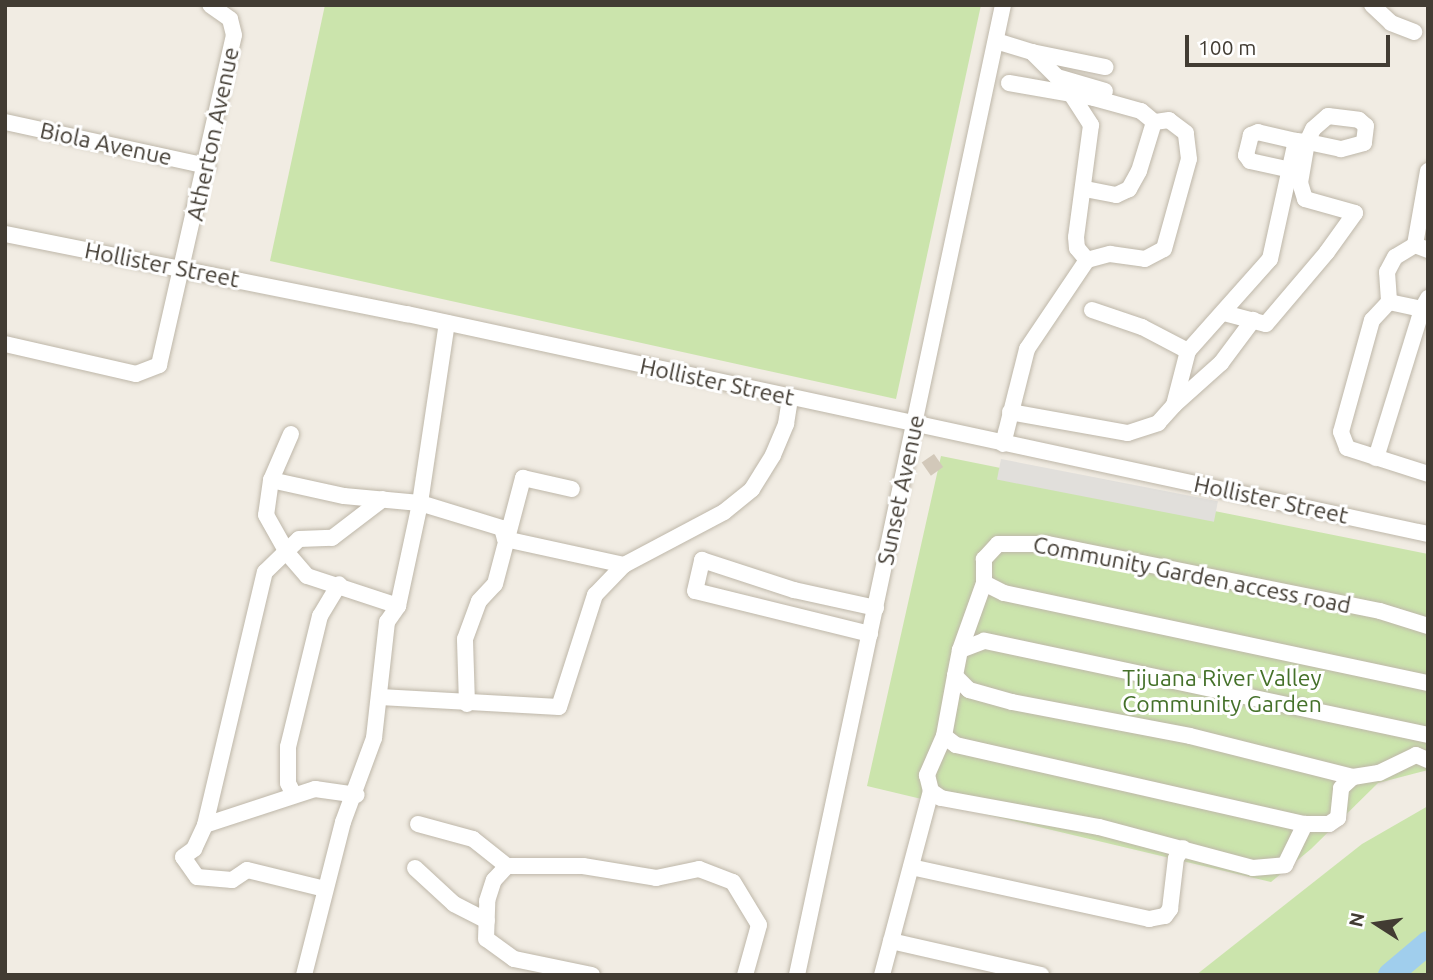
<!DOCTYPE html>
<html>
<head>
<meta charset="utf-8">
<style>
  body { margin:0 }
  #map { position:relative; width:1433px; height:980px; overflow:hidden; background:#f1ece3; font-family:Ubuntu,sans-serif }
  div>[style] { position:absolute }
  .green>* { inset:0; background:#cbe4ac }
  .parking>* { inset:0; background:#e1dfdb; transform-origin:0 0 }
  .river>* { height:24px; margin:-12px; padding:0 12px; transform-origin:12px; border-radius:12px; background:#a0ceed }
  .building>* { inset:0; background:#d2c8b9; transform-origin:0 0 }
  .roads { filter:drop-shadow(0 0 2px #beb7a9) drop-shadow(0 0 2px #beb7a9) }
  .minor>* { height:16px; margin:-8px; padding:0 8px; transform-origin:8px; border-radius:8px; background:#fff }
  span { translate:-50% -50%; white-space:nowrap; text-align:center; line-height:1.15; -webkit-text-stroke:6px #fff; paint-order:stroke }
  .street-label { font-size:23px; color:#423c33 }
  .park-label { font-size:23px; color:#45712a }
  .frame { position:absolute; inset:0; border:7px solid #423c33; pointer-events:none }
  .north { position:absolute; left:1342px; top:889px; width:70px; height:70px; -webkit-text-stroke:5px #fff; paint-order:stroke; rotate:282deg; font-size:19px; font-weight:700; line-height:28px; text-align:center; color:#423c33 }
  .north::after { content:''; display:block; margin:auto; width:24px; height:32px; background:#423c33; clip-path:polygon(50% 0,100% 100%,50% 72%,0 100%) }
  .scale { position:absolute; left:1185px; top:35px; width:205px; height:32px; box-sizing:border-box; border:4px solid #423c33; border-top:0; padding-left:9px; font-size:21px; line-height:24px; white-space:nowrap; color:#423c33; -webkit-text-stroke:5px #fff; paint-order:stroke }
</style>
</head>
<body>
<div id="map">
  <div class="green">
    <i style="clip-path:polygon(325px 5px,981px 5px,896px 399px,270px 261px)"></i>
    <i style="clip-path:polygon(941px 456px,1428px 554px,1428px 770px,1378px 783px,1311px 849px,1271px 882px,867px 786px)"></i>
    <i style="clip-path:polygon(1428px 806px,1428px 975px,1196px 975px,1362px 844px)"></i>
  </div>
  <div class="parking">
    <i style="left:1001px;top:459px;width:221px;height:21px;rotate:11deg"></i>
  </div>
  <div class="river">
    <i style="left:1390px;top:975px;width:50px;rotate:-40.1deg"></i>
  </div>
  <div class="building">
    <i style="left:934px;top:454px;width:16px;height:15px;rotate:55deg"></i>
  </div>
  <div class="roads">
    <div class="minor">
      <i style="left:1372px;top:5px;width:26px;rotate:43deg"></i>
      <i style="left:1391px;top:23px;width:25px;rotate:21deg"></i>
      <i style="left:996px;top:41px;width:38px;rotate:17deg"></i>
      <i style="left:1032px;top:52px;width:35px;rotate:45deg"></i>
      <i style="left:1057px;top:77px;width:50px;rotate:16.3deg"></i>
      <i style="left:1032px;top:52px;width:75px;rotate:11.6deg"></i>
      <i style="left:1009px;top:83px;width:86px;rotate:10deg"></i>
      <i style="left:1094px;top:98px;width:49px;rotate:15.5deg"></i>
      <i style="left:1141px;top:111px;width:17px;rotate:40deg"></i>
      <i style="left:1071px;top:94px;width:37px;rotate:57deg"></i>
      <i style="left:1091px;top:125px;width:113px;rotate:97.6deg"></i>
      <i style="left:1076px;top:237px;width:11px;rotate:85deg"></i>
      <i style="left:1077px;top:248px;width:16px;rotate:50deg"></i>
      <i style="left:5px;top:122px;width:207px;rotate:12.3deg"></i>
      <i style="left:1428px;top:171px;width:75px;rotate:100deg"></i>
      <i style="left:1415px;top:245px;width:14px;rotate:21deg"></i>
      <i style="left:5px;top:234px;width:410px;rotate:11.3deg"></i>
      <i style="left:407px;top:314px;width:1044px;rotate:12.16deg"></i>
      <i style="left:1415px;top:245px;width:23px;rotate:149deg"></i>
      <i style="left:1395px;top:257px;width:17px;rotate:118deg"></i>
      <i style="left:1387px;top:272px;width:30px;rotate:86deg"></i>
      <i style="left:1389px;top:302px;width:25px;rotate:133deg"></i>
      <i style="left:1372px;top:320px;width:116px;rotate:105.5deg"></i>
      <i style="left:1341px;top:432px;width:17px;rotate:69deg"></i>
      <i style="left:1347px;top:448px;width:85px;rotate:17.8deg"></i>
      <i style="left:1389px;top:302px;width:34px;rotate:12deg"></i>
      <i style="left:1422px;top:309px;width:13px;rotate:-61deg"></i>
      <i style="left:1092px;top:310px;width:53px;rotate:18.8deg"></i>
      <i style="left:1142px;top:327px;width:52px;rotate:27.6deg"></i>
      <i style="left:1224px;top:313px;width:43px;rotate:14.7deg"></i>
      <i style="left:1266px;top:324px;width:94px;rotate:-49.7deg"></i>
      <i style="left:1327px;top:252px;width:48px;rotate:-54.3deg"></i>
      <i style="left:1355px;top:213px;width:52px;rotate:-164.4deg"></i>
      <i style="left:1305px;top:199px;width:17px;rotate:-107deg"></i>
      <i style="left:1300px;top:183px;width:42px;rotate:-80.3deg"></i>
      <i style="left:1307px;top:142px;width:14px;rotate:-65deg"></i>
      <i style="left:1313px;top:129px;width:20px;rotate:-41deg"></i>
      <i style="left:1328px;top:116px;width:31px;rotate:7deg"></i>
      <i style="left:1359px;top:120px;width:9px;rotate:41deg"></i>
      <i style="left:1366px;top:126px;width:17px;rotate:97deg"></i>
      <i style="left:1364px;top:143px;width:24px;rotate:165deg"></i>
      <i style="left:1341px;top:149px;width:35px;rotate:-168deg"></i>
      <i style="left:1307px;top:142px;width:11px;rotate:-175deg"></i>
      <i style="left:1296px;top:141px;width:39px;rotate:-167deg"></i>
      <i style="left:1258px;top:132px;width:8px;rotate:157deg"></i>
      <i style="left:1251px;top:135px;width:21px;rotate:104deg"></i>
      <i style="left:1246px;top:155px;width:7px;rotate:56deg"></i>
      <i style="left:1250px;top:161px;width:42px;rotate:12.4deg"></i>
      <i style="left:5px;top:344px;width:134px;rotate:12.9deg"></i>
      <i style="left:136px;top:374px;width:25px;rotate:-21deg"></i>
      <i style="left:159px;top:365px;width:338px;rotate:-77.2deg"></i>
      <i style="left:234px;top:35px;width:16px;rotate:-104deg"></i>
      <i style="left:230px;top:19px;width:24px;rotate:-145deg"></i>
      <i style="left:1174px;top:405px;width:63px;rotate:-41.8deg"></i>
      <i style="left:1221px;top:363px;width:54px;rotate:-53.3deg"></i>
      <i style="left:1010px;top:412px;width:120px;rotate:10.1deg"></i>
      <i style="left:1128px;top:433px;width:32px;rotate:-18deg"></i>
      <i style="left:1158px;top:423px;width:24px;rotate:-48deg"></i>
      <i style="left:1174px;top:405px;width:56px;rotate:-75.5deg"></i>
      <i style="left:1188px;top:351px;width:123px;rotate:-48.3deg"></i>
      <i style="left:1270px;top:259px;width:121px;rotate:-77.6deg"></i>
      <i style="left:291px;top:434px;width:50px;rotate:113.5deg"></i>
      <i style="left:271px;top:480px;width:35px;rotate:98deg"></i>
      <i style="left:266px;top:515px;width:45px;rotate:60.6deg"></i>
      <i style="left:288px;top:554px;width:29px;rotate:49deg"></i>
      <i style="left:307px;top:576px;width:96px;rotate:18.2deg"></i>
      <i style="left:1003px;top:444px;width:98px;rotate:-75.8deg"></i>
      <i style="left:1027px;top:349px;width:107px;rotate:-56deg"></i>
      <i style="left:1087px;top:260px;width:24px;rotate:-15deg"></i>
      <i style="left:1110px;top:254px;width:35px;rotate:8deg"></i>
      <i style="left:1145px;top:259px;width:21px;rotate:-28deg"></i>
      <i style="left:1164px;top:249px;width:93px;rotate:-74.5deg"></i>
      <i style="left:1189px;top:159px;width:26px;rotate:-97deg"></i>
      <i style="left:1186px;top:133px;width:21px;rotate:-143deg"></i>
      <i style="left:1169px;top:120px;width:15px;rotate:172deg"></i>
      <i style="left:1154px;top:122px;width:51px;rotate:107deg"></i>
      <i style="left:1139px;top:171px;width:21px;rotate:119deg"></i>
      <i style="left:1129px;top:189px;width:14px;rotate:155deg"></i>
      <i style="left:1116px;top:195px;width:32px;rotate:-169deg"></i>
      <i style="left:1376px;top:458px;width:156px;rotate:-72.8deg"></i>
      <i style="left:271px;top:480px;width:75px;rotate:12.4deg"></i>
      <i style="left:344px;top:496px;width:76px;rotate:5.3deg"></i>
      <i style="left:420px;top:503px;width:86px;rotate:17deg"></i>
      <i style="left:502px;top:528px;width:11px;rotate:75deg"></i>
      <i style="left:505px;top:539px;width:122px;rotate:12.3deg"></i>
      <i style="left:624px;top:565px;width:113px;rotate:-27.9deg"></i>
      <i style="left:724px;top:512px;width:36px;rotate:-39deg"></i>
      <i style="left:752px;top:489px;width:40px;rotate:-58deg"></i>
      <i style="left:773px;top:455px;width:34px;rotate:-67deg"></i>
      <i style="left:786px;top:424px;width:26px;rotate:-81deg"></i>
      <i style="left:1428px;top:626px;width:50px;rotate:-162.6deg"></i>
      <i style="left:1380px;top:611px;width:340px;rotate:-168.6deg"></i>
      <i style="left:1047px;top:544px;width:49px;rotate:180deg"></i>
      <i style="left:998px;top:544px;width:21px;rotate:133deg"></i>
      <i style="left:984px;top:559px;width:24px;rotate:90deg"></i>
      <i style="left:984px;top:583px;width:22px;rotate:27deg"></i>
      <i style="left:1004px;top:593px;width:433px;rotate:12deg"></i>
      <i style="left:870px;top:634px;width:180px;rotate:-166.2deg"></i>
      <i style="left:695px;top:591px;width:32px;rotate:-77deg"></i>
      <i style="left:702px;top:560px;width:97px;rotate:18.1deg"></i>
      <i style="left:794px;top:590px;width:84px;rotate:12.4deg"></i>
      <i style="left:960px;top:650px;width:71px;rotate:-70.3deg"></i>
      <i style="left:955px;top:676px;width:61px;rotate:100.4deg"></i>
      <i style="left:944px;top:736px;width:15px;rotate:37deg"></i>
      <i style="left:956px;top:745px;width:358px;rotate:12.8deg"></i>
      <i style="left:1305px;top:824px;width:24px"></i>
      <i style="left:1329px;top:824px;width:11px;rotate:-34deg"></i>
      <i style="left:1338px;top:818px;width:30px;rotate:-84deg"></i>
      <i style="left:1341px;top:788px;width:16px;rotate:-43deg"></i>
      <i style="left:380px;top:697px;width:179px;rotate:3.2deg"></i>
      <i style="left:559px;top:707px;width:118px;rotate:-72.2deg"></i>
      <i style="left:595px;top:595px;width:42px;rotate:-46deg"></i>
      <i style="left:467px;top:704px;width:65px;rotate:-91.8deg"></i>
      <i style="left:465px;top:639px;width:40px;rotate:-69.8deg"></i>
      <i style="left:479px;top:601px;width:23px;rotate:-47deg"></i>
      <i style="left:495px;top:584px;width:110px;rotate:-75.2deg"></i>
      <i style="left:523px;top:478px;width:50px;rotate:12.7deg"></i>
      <i style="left:1428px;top:735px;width:454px;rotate:-168deg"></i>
      <i style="left:984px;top:641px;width:26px;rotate:159deg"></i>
      <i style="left:960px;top:650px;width:26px;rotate:101deg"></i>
      <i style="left:955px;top:676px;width:20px;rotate:45deg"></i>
      <i style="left:969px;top:690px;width:45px;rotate:15.6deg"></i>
      <i style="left:1012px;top:702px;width:181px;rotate:10.8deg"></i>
      <i style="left:1190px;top:736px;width:168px;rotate:14.1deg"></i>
      <i style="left:1353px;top:777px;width:26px;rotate:-9deg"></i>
      <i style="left:1379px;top:773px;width:41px;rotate:-25.9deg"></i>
      <i style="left:1416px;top:755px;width:13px;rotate:23deg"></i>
      <i style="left:944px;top:736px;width:43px;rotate:113.6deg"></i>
      <i style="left:927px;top:775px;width:16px;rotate:76deg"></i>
      <i style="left:931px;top:791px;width:12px;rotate:35deg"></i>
      <i style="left:941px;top:798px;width:161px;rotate:10.4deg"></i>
      <i style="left:1099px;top:827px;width:159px;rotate:14.9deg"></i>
      <i style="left:1253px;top:868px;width:32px;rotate:-5deg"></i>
      <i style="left:1285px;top:865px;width:46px;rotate:-64deg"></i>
      <i style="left:294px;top:795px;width:13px;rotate:-117deg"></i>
      <i style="left:288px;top:783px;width:36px;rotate:-90deg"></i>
      <i style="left:288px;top:747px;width:135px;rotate:-76.3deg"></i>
      <i style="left:320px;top:616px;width:37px;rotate:-59deg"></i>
      <i style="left:418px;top:824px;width:57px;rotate:15.3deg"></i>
      <i style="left:473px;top:839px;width:43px;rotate:38.5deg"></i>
      <i style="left:205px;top:825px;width:260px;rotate:-76.7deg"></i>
      <i style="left:265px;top:572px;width:47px;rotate:-44.1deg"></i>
      <i style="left:299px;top:539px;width:33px;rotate:-2deg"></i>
      <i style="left:332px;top:538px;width:64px;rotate:-37.4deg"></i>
      <i style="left:911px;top:867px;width:244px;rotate:12.3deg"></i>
      <i style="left:1149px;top:919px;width:16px;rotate:-11deg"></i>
      <i style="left:1165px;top:916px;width:9px;rotate:-54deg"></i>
      <i style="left:1170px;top:909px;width:51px;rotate:-83.3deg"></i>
      <i style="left:1176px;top:858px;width:12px;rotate:-55deg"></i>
      <i style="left:415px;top:868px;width:53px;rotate:42.7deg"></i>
      <i style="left:454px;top:904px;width:37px;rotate:27deg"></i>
      <i style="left:325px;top:889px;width:80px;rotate:-166.3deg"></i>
      <i style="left:247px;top:870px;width:18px;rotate:146deg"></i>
      <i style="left:232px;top:880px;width:35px;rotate:-175deg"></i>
      <i style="left:197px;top:877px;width:24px;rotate:-125deg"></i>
      <i style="left:183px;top:857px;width:14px;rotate:-36deg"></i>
      <i style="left:194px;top:849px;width:26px;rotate:-65deg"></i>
      <i style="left:205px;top:825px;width:116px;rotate:-18.1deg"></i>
      <i style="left:315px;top:789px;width:42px;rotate:8.1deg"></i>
      <i style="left:891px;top:941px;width:154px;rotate:12.8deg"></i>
      <i style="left:304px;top:975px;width:158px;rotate:-75.7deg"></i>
      <i style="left:343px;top:822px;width:90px;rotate:-69.7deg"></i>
      <i style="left:374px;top:738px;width:117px;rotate:-83.6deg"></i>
      <i style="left:387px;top:622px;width:19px;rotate:-55deg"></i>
      <i style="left:398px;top:606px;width:105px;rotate:-77.9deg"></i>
      <i style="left:420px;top:503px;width:182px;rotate:-81.5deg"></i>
      <i style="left:592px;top:975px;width:80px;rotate:-168.4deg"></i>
      <i style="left:514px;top:959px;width:34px;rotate:-144deg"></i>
      <i style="left:486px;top:939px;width:38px;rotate:-88deg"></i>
      <i style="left:487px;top:901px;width:22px;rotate:-72deg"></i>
      <i style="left:494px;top:880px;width:19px;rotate:-47deg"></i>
      <i style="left:507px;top:866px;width:76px"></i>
      <i style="left:583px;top:866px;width:74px;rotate:9.3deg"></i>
      <i style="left:656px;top:878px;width:44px;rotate:-11.8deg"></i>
      <i style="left:699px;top:869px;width:36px;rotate:21deg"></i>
      <i style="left:733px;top:882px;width:50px;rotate:58.8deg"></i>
      <i style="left:759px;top:925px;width:52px;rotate:105.6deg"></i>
      <i style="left:797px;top:975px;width:992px;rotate:-78.01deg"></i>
      <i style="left:882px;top:975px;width:190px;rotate:-75.1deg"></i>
    </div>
  </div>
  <div class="street-label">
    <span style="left:213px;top:134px;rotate:-78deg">Atherton Avenue</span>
    <span style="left:106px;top:144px;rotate:12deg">Biola Avenue</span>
    <span style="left:162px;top:265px;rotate:11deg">Hollister Street</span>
    <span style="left:717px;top:382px;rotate:12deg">Hollister Street</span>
    <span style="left:901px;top:490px;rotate:-78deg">Sunset Avenue</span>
    <span style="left:1271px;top:500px;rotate:12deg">Hollister Street</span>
    <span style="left:1192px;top:575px;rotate:11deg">Community Garden access road</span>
  </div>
  <div class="park-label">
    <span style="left:1222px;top:691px">Tijuana River Valley<br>Community Garden</span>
  </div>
  <div class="frame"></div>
  <div class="north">N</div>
  <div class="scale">100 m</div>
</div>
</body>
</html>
